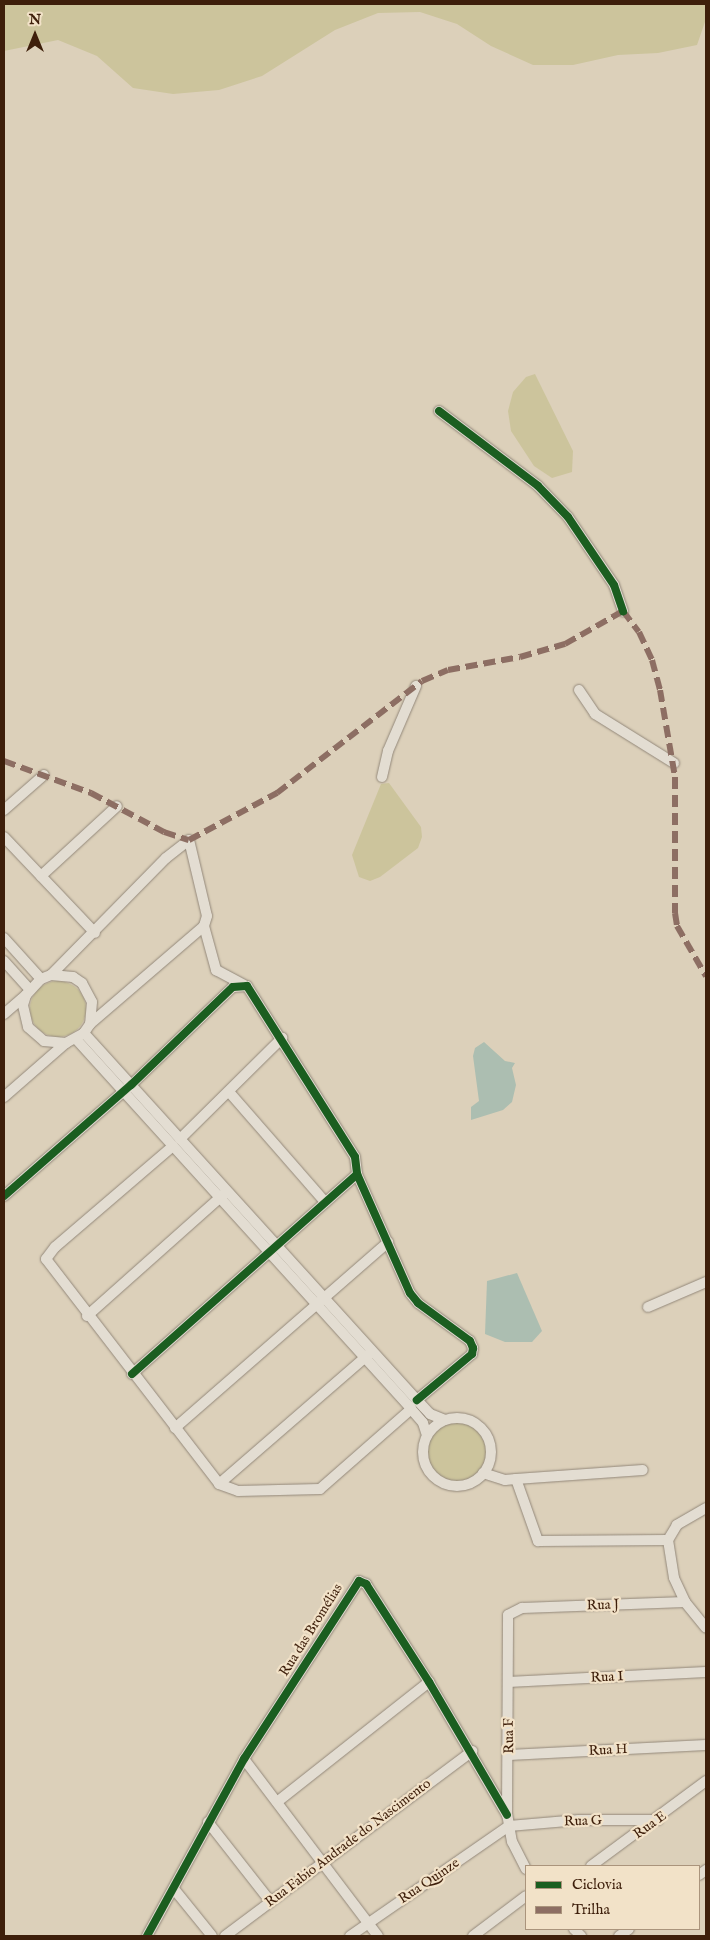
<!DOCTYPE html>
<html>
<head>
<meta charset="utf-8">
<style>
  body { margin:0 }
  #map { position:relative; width:710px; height:1940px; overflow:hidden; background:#dcd0ba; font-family:"IM FELL English",serif }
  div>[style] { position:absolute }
  .green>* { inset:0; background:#ccc49c }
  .round { border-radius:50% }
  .water>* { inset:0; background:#acbeb1 }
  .roads { filter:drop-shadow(0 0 1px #93887a) drop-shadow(0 0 1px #93887a) }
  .minor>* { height:10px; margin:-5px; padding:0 5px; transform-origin:5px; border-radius:5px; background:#e3ddd2 }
  .minor>.ring { margin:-5px; padding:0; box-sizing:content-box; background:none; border:10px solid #e3ddd2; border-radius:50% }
  .quiet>* { height:6px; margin-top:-3px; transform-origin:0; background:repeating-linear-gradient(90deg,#8d6e63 0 12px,transparent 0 18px) }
  .cycleway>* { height:8px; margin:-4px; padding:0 4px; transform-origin:4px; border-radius:4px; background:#1b5e20 }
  span { translate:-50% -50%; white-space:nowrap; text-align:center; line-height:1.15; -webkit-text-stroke:4.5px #f2e2c8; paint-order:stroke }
  .street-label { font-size:14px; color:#3e1f0b }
  .frame { position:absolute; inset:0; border:5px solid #3e1f0b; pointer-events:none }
  .legend { position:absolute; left:525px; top:1865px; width:175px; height:65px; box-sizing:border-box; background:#f2e2c8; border:1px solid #aa947c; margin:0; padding:6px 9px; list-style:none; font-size:15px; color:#3e1f0b }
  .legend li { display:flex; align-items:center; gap:10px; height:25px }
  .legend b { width:25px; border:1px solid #aa947c }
  .north { position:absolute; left:10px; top:10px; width:50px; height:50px; -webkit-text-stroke:4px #f2e2c8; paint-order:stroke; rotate:0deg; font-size:14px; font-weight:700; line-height:20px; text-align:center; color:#3e1f0b }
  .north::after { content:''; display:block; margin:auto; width:18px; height:22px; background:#3e1f0b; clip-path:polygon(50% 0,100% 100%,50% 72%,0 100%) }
</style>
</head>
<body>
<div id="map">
  <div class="green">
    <i style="clip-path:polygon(4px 4px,706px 4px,706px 19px,697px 45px,658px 53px,618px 55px,573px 65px,533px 65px,491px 46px,457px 24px,420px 12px,378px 13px,335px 30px,262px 76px,219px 90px,173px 94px,133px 88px,97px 56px,58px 40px,4px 51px)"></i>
    <i style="clip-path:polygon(535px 374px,573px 451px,572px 472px,552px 478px,534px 466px,511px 431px,508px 411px,513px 392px,526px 377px)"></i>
    <i style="clip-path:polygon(389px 783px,421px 827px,422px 837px,418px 848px,380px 877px,370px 881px,359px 877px,352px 855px,381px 784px)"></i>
    <i class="round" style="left:30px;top:981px;width:56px;height:56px"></i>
    <i class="round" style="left:428px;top:1423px;width:58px;height:58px"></i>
  </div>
  <div class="water">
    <i style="clip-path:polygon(484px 1042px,505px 1061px,515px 1063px,512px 1068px,516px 1085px,512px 1102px,503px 1110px,471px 1120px,471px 1107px,479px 1101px,473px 1056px,475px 1048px)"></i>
    <i style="clip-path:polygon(517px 1273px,542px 1331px,532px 1342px,505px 1342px,485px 1334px,487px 1281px)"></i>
  </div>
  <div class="roads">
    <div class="minor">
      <i style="left:439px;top:411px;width:124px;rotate:37.1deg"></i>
      <i style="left:538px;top:486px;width:43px;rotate:45.9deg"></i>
      <i style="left:568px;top:517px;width:82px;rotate:55.9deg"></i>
      <i style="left:614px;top:585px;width:28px;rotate:71deg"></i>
      <i style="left:579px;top:690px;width:29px;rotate:56deg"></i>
      <i style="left:595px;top:714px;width:93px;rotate:31.8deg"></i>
      <i style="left:382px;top:777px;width:27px;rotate:-77deg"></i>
      <i style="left:388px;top:751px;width:71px;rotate:-66.7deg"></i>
      <i style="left:4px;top:810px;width:53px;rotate:-41.2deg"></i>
      <i style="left:4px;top:837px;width:132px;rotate:46.5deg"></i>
      <i style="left:41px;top:876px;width:103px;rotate:-42.6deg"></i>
      <i style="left:204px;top:926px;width:46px;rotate:74.7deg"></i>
      <i style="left:216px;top:970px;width:34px;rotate:28deg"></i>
      <i style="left:4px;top:938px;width:55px;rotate:47.9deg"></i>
      <i style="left:4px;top:961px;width:39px;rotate:48deg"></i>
      <i style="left:51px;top:975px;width:164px;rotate:-45.5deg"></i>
      <i style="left:166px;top:858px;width:29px;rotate:-38deg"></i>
      <i style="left:189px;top:840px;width:78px;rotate:76.7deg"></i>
      <i style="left:207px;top:916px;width:10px;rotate:107deg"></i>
      <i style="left:204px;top:926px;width:150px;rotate:139.3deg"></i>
      <i style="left:90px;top:1024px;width:11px;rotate:124deg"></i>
      <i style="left:84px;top:1033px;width:21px;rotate:151deg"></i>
      <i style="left:66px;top:1043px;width:22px;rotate:-175deg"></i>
      <i style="left:44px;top:1041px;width:21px;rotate:-139deg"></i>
      <i style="left:28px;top:1027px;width:23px;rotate:-103deg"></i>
      <i style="left:23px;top:1005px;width:10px;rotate:-73deg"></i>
      <i style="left:26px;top:995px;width:22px;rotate:-47deg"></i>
      <i style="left:41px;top:979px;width:11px;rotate:-22deg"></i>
      <i style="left:51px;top:975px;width:22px;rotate:5deg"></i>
      <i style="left:73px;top:977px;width:11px;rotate:34deg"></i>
      <i style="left:82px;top:983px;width:21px;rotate:62deg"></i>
      <i style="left:92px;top:1002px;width:22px;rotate:95deg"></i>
      <i style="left:4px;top:1014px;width:29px;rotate:-41deg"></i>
      <i style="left:84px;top:1033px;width:496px;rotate:47.8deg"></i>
      <i style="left:417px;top:1400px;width:19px;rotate:47deg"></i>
      <i style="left:430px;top:1414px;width:16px;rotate:22deg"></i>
      <i style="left:76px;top:1039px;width:499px;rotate:47.8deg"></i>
      <i style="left:411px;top:1409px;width:18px;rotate:49deg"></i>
      <i style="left:423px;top:1423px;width:13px;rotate:72deg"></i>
      <i style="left:230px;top:1093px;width:145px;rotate:48.9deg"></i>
      <i style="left:4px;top:1097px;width:82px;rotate:-41.1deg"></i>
      <i style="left:180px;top:1139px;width:144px;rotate:-44.7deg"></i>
      <i style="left:173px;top:1146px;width:155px;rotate:139.4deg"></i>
      <i style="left:55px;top:1247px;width:15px;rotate:127deg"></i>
      <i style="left:46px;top:1259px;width:284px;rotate:52.4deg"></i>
      <i style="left:219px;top:1484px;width:20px;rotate:20deg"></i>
      <i style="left:238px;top:1491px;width:82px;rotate:-1.4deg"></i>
      <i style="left:320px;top:1489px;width:121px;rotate:-41.3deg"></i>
      <i style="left:4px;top:1196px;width:169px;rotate:-41.2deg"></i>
      <i style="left:131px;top:1085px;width:141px;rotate:-43.9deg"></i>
      <i style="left:233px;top:987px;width:14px;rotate:-4deg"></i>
      <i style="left:247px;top:986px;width:202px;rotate:57.7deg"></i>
      <i style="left:355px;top:1157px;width:17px;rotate:83deg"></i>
      <i style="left:357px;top:1174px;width:130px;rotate:66deg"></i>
      <i style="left:410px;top:1293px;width:13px;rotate:51deg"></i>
      <i style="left:418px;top:1303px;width:64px;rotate:36.2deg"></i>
      <i style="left:470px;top:1341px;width:8px;rotate:67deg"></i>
      <i style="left:473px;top:1348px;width:6px;rotate:99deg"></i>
      <i style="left:472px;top:1354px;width:72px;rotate:140.1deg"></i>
      <i style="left:648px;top:1307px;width:63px;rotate:-23.3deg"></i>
      <i style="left:87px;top:1316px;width:185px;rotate:-41.7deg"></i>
      <i style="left:132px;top:1374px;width:301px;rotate:-41.6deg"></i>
      <i class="ring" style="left:423px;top:1418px;width:58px;height:58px"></i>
      <i style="left:175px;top:1428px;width:283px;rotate:-41.1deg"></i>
      <i style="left:483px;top:1473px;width:23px;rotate:18deg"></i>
      <i style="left:505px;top:1480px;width:11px;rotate:-5deg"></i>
      <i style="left:516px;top:1479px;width:66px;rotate:70.5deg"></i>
      <i style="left:538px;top:1541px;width:130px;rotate:-0.4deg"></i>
      <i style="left:516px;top:1479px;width:127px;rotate:-4.1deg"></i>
      <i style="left:219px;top:1484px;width:200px;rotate:-40.9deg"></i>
      <i style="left:706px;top:1508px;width:34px;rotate:150deg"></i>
      <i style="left:677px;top:1525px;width:17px;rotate:121deg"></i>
      <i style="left:668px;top:1540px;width:38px;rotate:81deg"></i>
      <i style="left:674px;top:1578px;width:26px;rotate:65deg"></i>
      <i style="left:685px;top:1602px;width:33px;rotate:51deg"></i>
      <i style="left:508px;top:1682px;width:198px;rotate:-2.9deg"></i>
      <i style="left:509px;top:1755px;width:197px;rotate:-2.9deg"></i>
      <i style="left:244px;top:1759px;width:222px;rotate:52.9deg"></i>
      <i style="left:277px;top:1802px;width:194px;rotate:-38.3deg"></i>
      <i style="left:208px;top:1822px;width:100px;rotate:51.9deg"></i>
      <i style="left:591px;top:1866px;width:143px;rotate:-36.5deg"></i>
      <i style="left:526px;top:1869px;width:30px;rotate:-117deg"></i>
      <i style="left:512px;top:1842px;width:27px;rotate:-100deg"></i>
      <i style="left:507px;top:1815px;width:200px;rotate:-89.7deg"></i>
      <i style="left:508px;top:1615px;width:16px;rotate:-27deg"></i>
      <i style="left:522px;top:1608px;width:163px;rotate:-2.1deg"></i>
      <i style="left:699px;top:1875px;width:9px;rotate:-36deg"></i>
      <i style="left:174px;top:1889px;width:60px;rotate:51deg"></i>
      <i style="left:574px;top:1929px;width:10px;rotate:45deg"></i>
      <i style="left:147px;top:1936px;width:202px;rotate:-61.3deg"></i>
      <i style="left:244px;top:1759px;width:212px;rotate:-57.1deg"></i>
      <i style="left:359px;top:1581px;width:8px;rotate:23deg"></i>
      <i style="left:366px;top:1584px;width:117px;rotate:57.3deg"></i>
      <i style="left:429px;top:1682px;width:154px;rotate:59.6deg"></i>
      <i style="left:225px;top:1936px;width:309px;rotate:-36.8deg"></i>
      <i style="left:350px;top:1936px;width:193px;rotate:-34.7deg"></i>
      <i style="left:509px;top:1826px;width:70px;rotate:-4.9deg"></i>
      <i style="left:579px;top:1820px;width:79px"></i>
      <i style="left:473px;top:1936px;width:66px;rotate:-37deg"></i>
      <i style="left:619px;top:1936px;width:12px;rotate:-35deg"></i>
    </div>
  </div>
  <div class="quiet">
    <i style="left:4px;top:761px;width:93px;rotate:20.2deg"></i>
    <i style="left:91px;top:793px;width:83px;rotate:28.1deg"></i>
    <i style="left:164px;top:832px;width:26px;rotate:18deg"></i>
    <i style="left:189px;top:840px;width:100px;rotate:-28.1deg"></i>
    <i style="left:277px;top:793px;width:183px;rotate:-37.7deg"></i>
    <i style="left:422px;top:681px;width:28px;rotate:-23deg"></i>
    <i style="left:448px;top:670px;width:73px;rotate:-10.2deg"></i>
    <i style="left:520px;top:657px;width:47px;rotate:-16.1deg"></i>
    <i style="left:565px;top:644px;width:67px;rotate:-29.6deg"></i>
    <i style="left:623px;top:611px;width:26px;rotate:53deg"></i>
    <i style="left:639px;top:632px;width:31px;rotate:65deg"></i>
    <i style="left:652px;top:660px;width:31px;rotate:75deg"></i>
    <i style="left:660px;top:690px;width:88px;rotate:80.2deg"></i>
    <i style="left:675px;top:777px;width:136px;rotate:90deg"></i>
    <i style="left:675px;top:913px;width:13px;rotate:81deg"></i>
    <i style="left:677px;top:926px;width:58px;rotate:59.9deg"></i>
  </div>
  <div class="cycleway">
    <i style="left:439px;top:411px;width:124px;rotate:37.1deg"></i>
    <i style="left:538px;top:486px;width:43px;rotate:45.9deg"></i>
    <i style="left:568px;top:517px;width:82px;rotate:55.9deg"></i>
    <i style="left:614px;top:585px;width:28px;rotate:71deg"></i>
    <i style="left:4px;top:1196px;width:169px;rotate:-41.2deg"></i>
    <i style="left:131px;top:1085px;width:141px;rotate:-43.9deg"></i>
    <i style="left:233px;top:987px;width:14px;rotate:-4deg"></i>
    <i style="left:247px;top:986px;width:202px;rotate:57.7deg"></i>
    <i style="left:355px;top:1157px;width:17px;rotate:83deg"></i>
    <i style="left:357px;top:1174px;width:130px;rotate:66deg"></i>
    <i style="left:410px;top:1293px;width:13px;rotate:51deg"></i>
    <i style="left:418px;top:1303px;width:64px;rotate:36.2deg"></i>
    <i style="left:470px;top:1341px;width:8px;rotate:67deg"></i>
    <i style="left:473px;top:1348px;width:6px;rotate:99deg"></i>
    <i style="left:472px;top:1354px;width:72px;rotate:140.1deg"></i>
    <i style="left:132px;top:1374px;width:301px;rotate:-41.6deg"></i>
    <i style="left:147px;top:1936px;width:202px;rotate:-61.3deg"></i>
    <i style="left:244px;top:1759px;width:212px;rotate:-57.1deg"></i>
    <i style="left:359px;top:1581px;width:8px;rotate:23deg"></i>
    <i style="left:366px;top:1584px;width:117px;rotate:57.3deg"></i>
    <i style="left:429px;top:1682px;width:154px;rotate:59.6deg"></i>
  </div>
  <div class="street-label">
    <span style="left:603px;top:1605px;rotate:-2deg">Rua J</span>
    <span style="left:311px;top:1630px;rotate:-58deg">Rua das Bromélias</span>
    <span style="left:607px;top:1677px;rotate:-3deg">Rua I</span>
    <span style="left:509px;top:1736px;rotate:-91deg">Rua F</span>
    <span style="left:608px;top:1750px;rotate:-3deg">Rua H</span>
    <span style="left:583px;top:1821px;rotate:-2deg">Rua G</span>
    <span style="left:650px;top:1825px;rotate:-36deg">Rua E</span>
    <span style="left:348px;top:1843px;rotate:-37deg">Rua Fabio Andrade do Nascimento</span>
    <span style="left:429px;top:1881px;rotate:-34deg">Rua Quinze</span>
  </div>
  <div class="frame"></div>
  <ul class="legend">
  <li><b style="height:6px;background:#1b5e20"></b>Ciclovia</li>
  <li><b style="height:6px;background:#8d6e63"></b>Trilha</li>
  </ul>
  <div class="north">N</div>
</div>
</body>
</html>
